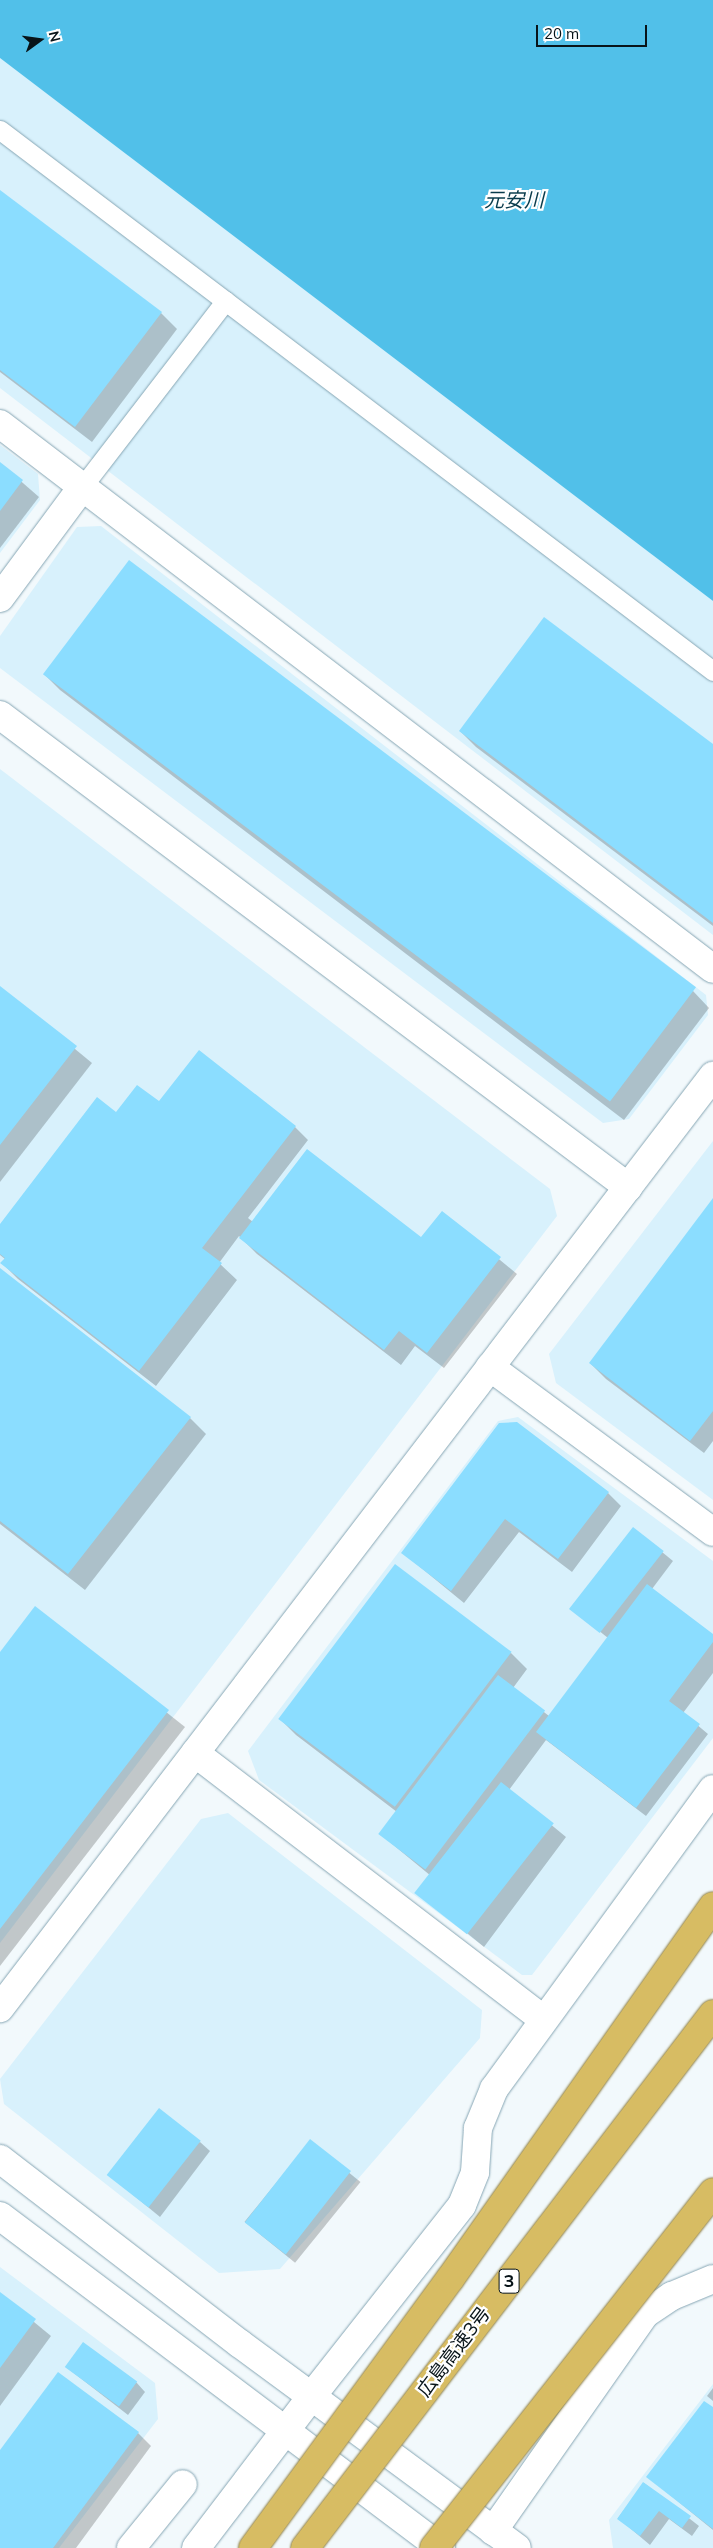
<!DOCTYPE html>
<html>
<head>
<meta charset="utf-8">
<style>
  body { margin:0 }
  #map { position:relative; width:713px; height:2548px; overflow:hidden; background:#f2f9fc; font-family:Mulish,"Noto Sans JP",sans-serif }
  div>[style] { position:absolute }
  .built>* { inset:0; background:#d8f1fc }
  .water>* { inset:0; background:#51c0e9 }
  .shadow>* { inset:0; background:#0003; transform-origin:0 0 }
  .building>* { inset:0; background:#8bddff; transform-origin:0 0 }
  .roads { filter:drop-shadow(0 0 1px #86a6b4) drop-shadow(0 0 1px #86a6b4) }
  .service>* { height:19px; margin:-9.5px; padding:0 9.5px; transform-origin:9.5px; border-radius:9.5px; background:#fff }
  .minor>* { height:28px; margin:-14px; padding:0 14px; transform-origin:14px; border-radius:14px; background:#fff }
  .tertiary>* { height:28px; margin:-14px; padding:0 14px; transform-origin:14px; border-radius:14px; background:#fff }
  .bridges { filter:drop-shadow(0 0 1px #8f8149) drop-shadow(0 0 1px #8f8149) }
  .motorway-bridge>* { height:28px; margin:-14px; padding:0 14px; transform-origin:14px; border-radius:14px; background:#d7bc63 }
  span { translate:-50% -50%; white-space:nowrap; text-align:center; line-height:1.15; -webkit-text-stroke:4.5px #fff; paint-order:stroke }
  .shield-label span { padding:1px 4px; background:#fff; border:1px solid; border-radius:4px; -webkit-text-stroke-width:0 }
  .shield-label { font-size:18px; color:#081419; font-weight:700 }
  .street-label { font-size:19px; color:#081419 }
  .water-label { font-size:20px; color:#083b4c; font-style:italic }
  .north { position:absolute; left:15px; top:15px; width:50px; height:50px; -webkit-text-stroke:4px #fff; paint-order:stroke; rotate:76deg; font-size:14px; font-weight:700; line-height:20px; text-align:center; color:#081419 }
  .north::after { content:''; display:block; margin:auto; width:18px; height:22px; background:#081419; clip-path:polygon(50% 0,100% 100%,50% 72%,0 100%) }
  .scale { position:absolute; left:536px; top:25px; width:111px; height:22px; box-sizing:border-box; border:2px solid #081419; border-top:0; padding-left:6px; font-size:15px; line-height:18px; white-space:nowrap; color:#081419; -webkit-text-stroke:4px #fff; paint-order:stroke }
</style>
</head>
<body>
<div id="map">
  <div class="built">
    <i style="clip-path:polygon(0 58px,713px 601px,713px 935px,0 388px)"></i>
    <i style="clip-path:polygon(0 445px,38px 474px,40px 500px,0 553px)"></i>
    <i style="clip-path:polygon(101px 526px,706px 995px,708px 1015px,629px 1119px,603px 1123px,0 668px,0 636px,77px 527px)"></i>
    <i style="clip-path:polygon(0 769px,550px 1189px,557px 1216px,0 1943px)"></i>
    <i style="clip-path:polygon(713px 1141px,713px 1500px,556px 1383px,549px 1354px)"></i>
    <i style="clip-path:polygon(518px 1417px,713px 1561px,713px 1738px,532px 1975px,522px 1975px,259px 1780px,248px 1751px,498px 1421px)"></i>
    <i style="clip-path:polygon(228px 1813px,482px 2010px,480px 2038px,280px 2269px,219px 2273px,4px 2104px,0 2079px,201px 1819px)"></i>
    <i style="clip-path:polygon(0 2267px,155px 2383px,158px 2419px,59px 2548px,0 2548px)"></i>
    <i style="clip-path:polygon(713px 2384px,713px 2548px,613px 2548px,609px 2520px)"></i>
  </div>
  <div class="water">
    <i style="clip-path:polygon(0 0,713px 0,713px 601px,0 58px)"></i>
  </div>
  <div class="shadow">
    <i style="clip-path:polygon(0 191px,161px 313px,177px 329px,92px 442px,0 372px)"></i>
    <i style="clip-path:polygon(0 463px,39px 497px,0 548px)"></i>
    <i style="clip-path:polygon(44px 674px,693px 991px,709px 1008px,624px 1120px,60px 690px)"></i>
    <i style="clip-path:polygon(460px 731px,713px 745px,713px 926px,476px 747px)"></i>
    <i style="clip-path:polygon(0 987px,92px 1063px,0 1182px)"></i>
    <i style="clip-path:polygon(159px 1103px,295px 1127px,308px 1140px,248px 1218px,253px 1222px,421px 1239px,442px 1212px,517px 1274px,444px 1368px,415px 1346px,401px 1365px,257px 1254px,239px 1236px,219px 1263px,237px 1280px,156px 1386px,18px 1279px,2px 1263px,5px 1259px,0 1255px,0 1226px,117px 1113px)"></i>
    <i style="clip-path:polygon(713px 1200px,713px 1441px,704px 1453px,606px 1379px,590px 1363px)"></i>
    <i style="clip-path:polygon(0 1270px,190px 1418px,206px 1434px,85px 1590px,0 1524px)"></i>
    <i style="clip-path:polygon(499px 1424px,608px 1493px,621px 1506px,572px 1572px,519px 1532px,464px 1603px,403px 1553px)"></i>
    <i style="clip-path:polygon(634px 1529px,673px 1561px,652px 1589px,713px 1635px,713px 1673px,683px 1713px,708px 1734px,646px 1816px,546px 1740px,509px 1790px,566px 1837px,484px 1947px,418px 1893px,431px 1876px,380px 1834px,397px 1812px,296px 1735px,280px 1719px,511px 1653px,527px 1669px,513px 1688px,549px 1716px,608px 1638px,573px 1610px)"></i>
    <i style="clip-path:polygon(35px 1608px,185px 1727px,0 1966px,0 1654px)"></i>
    <i style="left:310px;top:2141px;width:65px;height:104px;rotate:39deg"></i>
    <i style="clip-path:polygon(200px 2142px,210px 2151px,160px 2217px,109px 2175px)"></i>
    <i style="clip-path:polygon(0 2294px,51px 2336px,0 2406px)"></i>
    <i style="clip-path:polygon(66px 2367px,136px 2382px,145px 2392px,128px 2415px)"></i>
    <i style="clip-path:polygon(713px 2388px,713px 2401px,707px 2396px)"></i>
    <i style="clip-path:polygon(713px 2409px,713px 2530px,648px 2477px)"></i>
    <i style="clip-path:polygon(138px 2433px,151px 2446px,76px 2548px,0 2548px,0 2452px)"></i>
    <i style="clip-path:polygon(644px 2483px,699px 2526px,692px 2536px,669px 2519px,650px 2545px,618px 2518px)"></i>
  </div>
  <div class="building">
    <i style="clip-path:polygon(0 190px,162px 312px,75px 427px,0 370px)"></i>
    <i style="clip-path:polygon(0 462px,23px 480px,0 511px)"></i>
    <i style="left:129px;top:560px;width:710px;height:143px;rotate:37deg"></i>
    <i style="clip-path:polygon(544px 617px,713px 744px,713px 923px,459px 731px)"></i>
    <i style="clip-path:polygon(0 986px,77px 1046px,0 1145px)"></i>
    <i style="clip-path:polygon(199px 1050px,296px 1126px,202px 1248px,222px 1263px,139px 1371px,0 1263px,5px 1258px,0 1254px,0 1224px,97px 1097px,116px 1112px,137px 1085px,159px 1101px)"></i>
    <i style="clip-path:polygon(307px 1149px,421px 1237px,442px 1211px,501px 1257px,427px 1353px,399px 1331px,384px 1350px,239px 1238px)"></i>
    <i style="clip-path:polygon(713px 1198px,713px 1411px,690px 1441px,589px 1363px)"></i>
    <i style="clip-path:polygon(0 1268px,191px 1417px,68px 1574px,0 1521px)"></i>
    <i style="clip-path:polygon(517px 1422px,609px 1492px,558px 1559px,505px 1519px,451px 1591px,401px 1553px,499px 1423px)"></i>
    <i style="left:633px;top:1527px;width:39px;height:104px;rotate:38deg"></i>
    <i style="left:395px;top:1564px;width:146px;height:194px;rotate:37deg"></i>
    <i style="clip-path:polygon(647px 1584px,713px 1634px,713px 1642px,669px 1701px,700px 1724px,636px 1808px,536px 1732px)"></i>
    <i style="clip-path:polygon(35px 1606px,169px 1710px,0 1929px,0 1652px)"></i>
    <i style="left:498px;top:1675px;width:59px;height:199px;rotate:37deg"></i>
    <i style="left:501px;top:1782px;width:67px;height:141px;rotate:38deg"></i>
    <i style="left:159px;top:2108px;width:53px;height:85px;rotate:38deg"></i>
    <i style="left:310px;top:2139px;width:52px;height:106px;rotate:38deg"></i>
    <i style="clip-path:polygon(0 2292px,36px 2319px,0 2368px)"></i>
    <i style="left:83px;top:2342px;width:67px;height:31px;rotate:36deg"></i>
    <i style="clip-path:polygon(58px 2372px,139px 2432px,53px 2548px,0 2548px,0 2450px)"></i>
    <i style="clip-path:polygon(704px 2401px,713px 2407px,713px 2529px,646px 2477px)"></i>
    <i style="clip-path:polygon(643px 2482px,691px 2516px,682px 2528px,659px 2511px,640px 2536px,617px 2519px)"></i>
  </div>
  <div class="roads">
    <div class="service">
      <i style="left:0;top:130px;width:895px;rotate:37.19deg"></i>
      <i style="left:82px;top:487px;width:235px;rotate:-52.4deg"></i>
    </div>
    <div class="minor">
      <i style="left:0;top:424px;width:897px;rotate:37.39deg"></i>
      <i style="left:0;top:598px;width:138px;rotate:-53.5deg"></i>
      <i style="left:628px;top:1187px;width:140px;rotate:-52.6deg"></i>
      <i style="left:311px;top:2397px;width:244px;rotate:-51.8deg"></i>
      <i style="left:462px;top:2205px;width:35px;rotate:-68deg"></i>
      <i style="left:475px;top:2172px;width:44px;rotate:-86.1deg"></i>
      <i style="left:478px;top:2128px;width:42px;rotate:-67.7deg"></i>
      <i style="left:494px;top:2089px;width:371px;rotate:-53.9deg"></i>
      <i style="left:493px;top:2531px;width:265px;rotate:-55deg"></i>
      <i style="left:645px;top:2314px;width:32px;rotate:-34deg"></i>
      <i style="left:672px;top:2296px;width:44px;rotate:-22.5deg"></i>
      <i style="left:131px;top:2548px;width:82px;rotate:-50.9deg"></i>
    </div>
    <div class="tertiary">
      <i style="left:0;top:715px;width:786px;rotate:36.93deg"></i>
      <i style="left:628px;top:1187px;width:1034px;rotate:127.41deg"></i>
      <i style="left:490px;top:1367px;width:277px;rotate:36.5deg"></i>
      <i style="left:195px;top:1753px;width:438px;rotate:37.4deg"></i>
      <i style="left:0;top:2159px;width:302px;rotate:37.6deg"></i>
      <i style="left:239px;top:2343px;width:345px;rotate:36.4deg"></i>
      <i style="left:0;top:2216px;width:552px;rotate:36.97deg"></i>
      <i style="left:196px;top:2548px;width:190px;rotate:-52.7deg"></i>
    </div>
  </div>
  <div class="bridges">
    <div class="motorway-bridge">
      <i style="left:253px;top:2548px;width:333px;rotate:-53.8deg"></i>
      <i style="left:450px;top:2279px;width:456px;rotate:-54.8deg"></i>
      <i style="left:305px;top:2548px;width:672px;rotate:-52.62deg"></i>
      <i style="left:434px;top:2548px;width:452px;rotate:-51.9deg"></i>
    </div>
  </div>
  <div class="shield-label">
    <span style="left:509px;top:2281px">3</span>
  </div>
  <div class="street-label">
    <span style="left:454px;top:2352px;rotate:-53deg">広島高速3号</span>
  </div>
  <div class="water-label">
    <span style="left:514px;top:199px">元安川</span>
  </div>
  <div class="north">N</div>
  <div class="scale">20 m</div>
</div>
</body>
</html>
